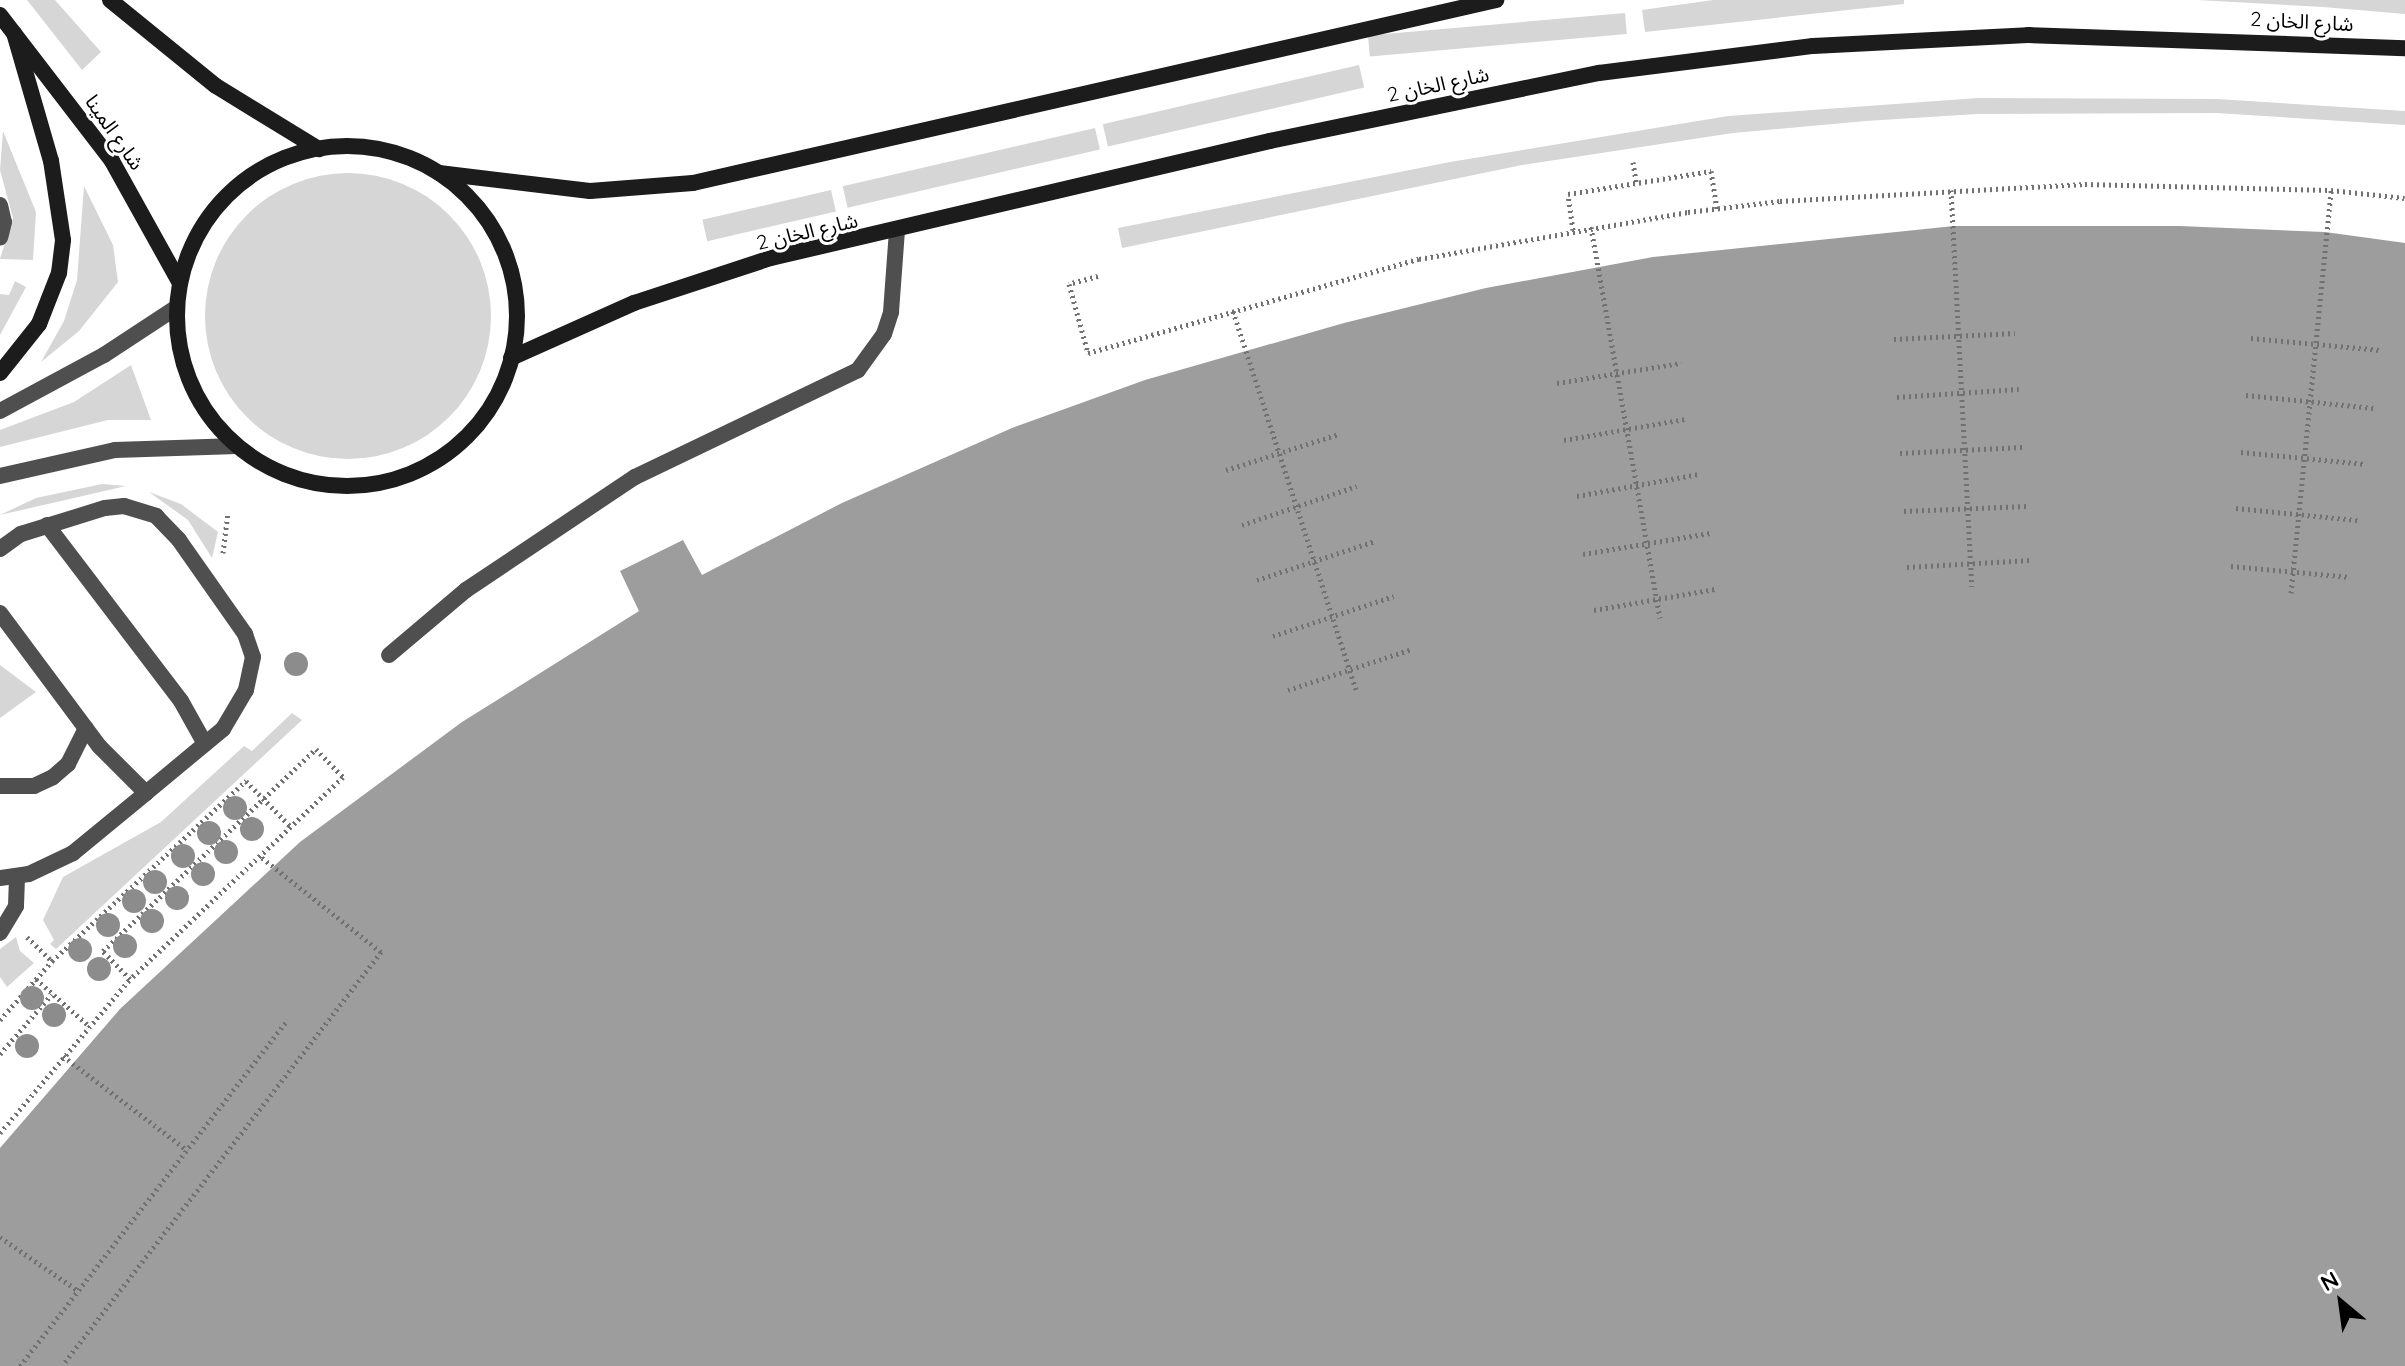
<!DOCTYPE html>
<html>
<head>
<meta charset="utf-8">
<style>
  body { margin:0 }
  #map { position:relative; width:2405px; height:1366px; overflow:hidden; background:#fff; font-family:Quicksand,"Noto Sans Arabic",sans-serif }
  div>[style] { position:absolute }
  .green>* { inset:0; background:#d6d6d6; transform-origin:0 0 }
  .round { border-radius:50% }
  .water>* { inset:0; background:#9d9d9d }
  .path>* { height:5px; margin-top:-2.5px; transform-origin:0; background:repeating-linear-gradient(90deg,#717171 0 2px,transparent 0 6px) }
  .lane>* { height:16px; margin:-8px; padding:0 8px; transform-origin:8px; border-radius:8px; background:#4f4f4f }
  .secondary>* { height:16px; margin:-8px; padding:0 8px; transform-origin:8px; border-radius:8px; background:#1c1c1c }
  .secondary>.ring { margin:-8px; padding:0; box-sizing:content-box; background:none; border:16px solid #1c1c1c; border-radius:50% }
  .trees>* { width:24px; height:24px; margin:-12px; border-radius:50%; background:#8c8c8c }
  span { translate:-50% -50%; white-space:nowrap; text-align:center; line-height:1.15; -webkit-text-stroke:6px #fff; paint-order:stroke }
  .street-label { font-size:20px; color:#000 }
  .north { position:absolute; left:2301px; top:1262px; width:80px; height:80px; -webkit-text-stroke:6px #fff; paint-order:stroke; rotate:331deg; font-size:22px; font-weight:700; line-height:32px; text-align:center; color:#000 }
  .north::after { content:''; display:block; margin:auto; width:28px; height:36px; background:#000; clip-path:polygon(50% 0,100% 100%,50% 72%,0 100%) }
</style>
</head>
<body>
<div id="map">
  <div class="green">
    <i style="clip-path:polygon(27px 0,55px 0,101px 52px,82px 70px)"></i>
    <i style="clip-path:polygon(1713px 0,1904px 0,1904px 4px,1645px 32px,1642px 10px)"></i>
    <i style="clip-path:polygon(2197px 0,2405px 0,2405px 14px,2323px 7px)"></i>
    <i style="left:1625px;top:13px;width:21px;height:258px;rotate:85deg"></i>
    <i style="left:1359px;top:65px;width:23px;height:263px;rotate:77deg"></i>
    <i style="clip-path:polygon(1978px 98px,2217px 99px,2405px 111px,2405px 125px,2216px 113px,1977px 114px,1866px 121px,1733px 133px,1522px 165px,1122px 248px,1118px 228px,1450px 162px,1728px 116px)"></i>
    <i style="left:1095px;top:128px;width:22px;height:259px;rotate:77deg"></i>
    <i style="clip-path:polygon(3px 131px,36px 212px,33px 260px,0 259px,13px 218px,0 170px)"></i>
    <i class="round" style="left:205px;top:173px;width:286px;height:286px"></i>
    <i style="clip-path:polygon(84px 186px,113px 245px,118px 282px,79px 331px,41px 362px,64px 321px,77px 280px)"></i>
    <i style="left:831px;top:190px;width:22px;height:132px;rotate:77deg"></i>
    <i style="clip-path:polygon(15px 281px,26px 287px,0 335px,0 294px,9px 295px)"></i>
    <i style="clip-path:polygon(131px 365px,151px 420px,108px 420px,0 447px,0 430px,74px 402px)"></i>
    <i style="clip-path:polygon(102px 484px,126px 486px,0 515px,36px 498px)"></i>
    <i style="clip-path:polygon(149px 492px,181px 504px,218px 532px,212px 558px,188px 520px)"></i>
    <i style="clip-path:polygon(0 665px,36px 692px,0 718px)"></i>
    <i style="clip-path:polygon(292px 713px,302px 720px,56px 949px,50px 944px,54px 940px,43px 920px,63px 877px,161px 822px,244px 746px,252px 751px)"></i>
    <i style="clip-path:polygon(16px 937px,20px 951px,34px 963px,7px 987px,0 977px,0 949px)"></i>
  </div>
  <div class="water">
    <i style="clip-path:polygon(1954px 226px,2179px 226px,2325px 232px,2405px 243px,2405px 1366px,0 1366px,0 1148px,120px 1009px,300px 842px,462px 722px,639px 611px,620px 571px,683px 540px,702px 575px,842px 503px,1012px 428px,1145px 380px,1344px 323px,1486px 288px,1653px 257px)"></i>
  </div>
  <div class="path">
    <i style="left:1633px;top:162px;width:20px;rotate:81deg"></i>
    <i style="left:1951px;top:190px;width:397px;rotate:87deg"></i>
    <i style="left:1591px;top:227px;width:397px;rotate:80deg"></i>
    <i style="left:1573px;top:230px;width:36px;rotate:-98deg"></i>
    <i style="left:1568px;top:194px;width:145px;rotate:-9.1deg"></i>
    <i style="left:1711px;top:171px;width:38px;rotate:81deg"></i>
    <i style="left:1098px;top:276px;width:30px;rotate:165deg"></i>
    <i style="left:1069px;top:284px;width:72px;rotate:74.6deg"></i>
    <i style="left:1088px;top:353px;width:344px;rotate:-15.9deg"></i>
    <i style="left:1419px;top:259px;width:273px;rotate:-9.9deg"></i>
    <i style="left:1688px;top:212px;width:93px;rotate:-6.8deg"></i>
    <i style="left:1780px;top:201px;width:305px;rotate:-3.2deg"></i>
    <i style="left:2085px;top:184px;width:246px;rotate:1.4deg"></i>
    <i style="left:2331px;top:190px;width:74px;rotate:6.2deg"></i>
    <i style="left:1233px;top:311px;width:398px;rotate:72deg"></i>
    <i style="left:2251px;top:338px;width:130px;rotate:5.3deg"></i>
    <i style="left:1894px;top:339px;width:121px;rotate:-2.8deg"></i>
    <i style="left:1557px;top:383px;width:126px;rotate:-9.2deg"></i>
    <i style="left:2246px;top:395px;width:128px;rotate:5.8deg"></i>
    <i style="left:1897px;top:397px;width:122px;rotate:-3.8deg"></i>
    <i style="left:1564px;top:440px;width:124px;rotate:-9.8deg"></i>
    <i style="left:2241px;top:452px;width:125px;rotate:5.5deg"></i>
    <i style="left:1900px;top:453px;width:123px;rotate:-2.8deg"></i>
    <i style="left:1226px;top:470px;width:119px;rotate:-17.7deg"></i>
    <i style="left:1577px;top:496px;width:124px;rotate:-10.2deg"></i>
    <i style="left:2236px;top:508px;width:122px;rotate:5.7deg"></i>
    <i style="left:1904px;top:511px;width:124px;rotate:-2.3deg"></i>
    <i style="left:1242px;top:525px;width:121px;rotate:-18.7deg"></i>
    <i style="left:223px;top:553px;width:38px;rotate:-83deg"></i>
    <i style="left:1583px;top:554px;width:129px;rotate:-9.4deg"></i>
    <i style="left:2231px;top:566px;width:119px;rotate:5.3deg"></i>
    <i style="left:1907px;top:567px;width:124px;rotate:-3.2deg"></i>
    <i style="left:1257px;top:580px;width:124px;rotate:-18.3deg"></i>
    <i style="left:2291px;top:593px;width:405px;rotate:-84.3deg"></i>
    <i style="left:1594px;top:610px;width:123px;rotate:-9.8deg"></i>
    <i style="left:1273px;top:636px;width:127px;rotate:-18.3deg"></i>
    <i style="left:1288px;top:690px;width:131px;rotate:-18.3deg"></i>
    <i style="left:316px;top:749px;width:39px;rotate:46deg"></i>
    <i style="left:343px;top:777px;width:294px;rotate:136.5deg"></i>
    <i style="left:130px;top:979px;width:39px;rotate:-134deg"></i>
    <i style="left:103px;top:951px;width:294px;rotate:-43.5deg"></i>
    <i style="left:27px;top:937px;width:35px;rotate:44deg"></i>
    <i style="left:36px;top:979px;width:69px;rotate:41.5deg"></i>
    <i style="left:0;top:1020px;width:79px;rotate:-48.6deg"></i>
    <i style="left:52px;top:961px;width:265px;rotate:-42.9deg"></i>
    <i style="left:246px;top:781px;width:64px;rotate:45.6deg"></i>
    <i style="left:0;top:1054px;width:79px;rotate:-49.1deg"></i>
    <i style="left:63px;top:1056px;width:156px;rotate:37.2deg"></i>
    <i style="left:0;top:1133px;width:202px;rotate:-49.8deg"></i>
    <i style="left:0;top:1237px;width:93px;rotate:34.5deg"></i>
    <i style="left:65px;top:1362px;width:518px;rotate:-52.38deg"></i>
    <i style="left:381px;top:952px;width:154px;rotate:-141.6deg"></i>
    <i style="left:20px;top:1366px;width:438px;rotate:-52.3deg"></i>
  </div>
  <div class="lane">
    <i style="left:0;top:205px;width:17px;rotate:77deg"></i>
    <i style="left:4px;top:222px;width:16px;rotate:104deg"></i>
    <i style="left:0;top:411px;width:118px;rotate:-28.3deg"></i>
    <i style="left:104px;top:355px;width:87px;rotate:-33.3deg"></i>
    <i style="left:0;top:476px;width:118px;rotate:-12.7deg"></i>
    <i style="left:115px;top:450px;width:122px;rotate:-1.9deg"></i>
    <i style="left:47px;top:525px;width:221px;rotate:52.7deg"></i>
    <i style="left:181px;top:701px;width:49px;rotate:60.8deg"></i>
    <i style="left:0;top:549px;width:26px;rotate:-36deg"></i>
    <i style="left:21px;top:534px;width:88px;rotate:-17.2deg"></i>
    <i style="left:105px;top:508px;width:19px;rotate:-6deg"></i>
    <i style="left:124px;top:506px;width:34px;rotate:17deg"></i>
    <i style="left:156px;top:516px;width:33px;rotate:46deg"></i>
    <i style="left:179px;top:540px;width:115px;rotate:54.9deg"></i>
    <i style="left:245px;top:634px;width:24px;rotate:71deg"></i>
    <i style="left:253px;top:657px;width:34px;rotate:102deg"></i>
    <i style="left:246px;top:690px;width:45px;rotate:120.5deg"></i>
    <i style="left:223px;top:729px;width:100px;rotate:140.3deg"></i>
    <i style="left:146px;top:793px;width:66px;rotate:-135deg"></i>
    <i style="left:99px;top:746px;width:166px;rotate:-126.7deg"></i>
    <i style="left:389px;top:655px;width:101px;rotate:-40.2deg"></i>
    <i style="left:466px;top:590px;width:203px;rotate:-33.8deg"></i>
    <i style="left:635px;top:477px;width:247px;rotate:-25.6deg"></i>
    <i style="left:858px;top:370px;width:44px;rotate:-54.2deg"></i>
    <i style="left:884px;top:334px;width:23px;rotate:-72deg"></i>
    <i style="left:891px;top:312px;width:82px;rotate:-85.8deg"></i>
    <i style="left:0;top:786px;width:34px"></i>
    <i style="left:34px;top:786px;width:21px;rotate:-25deg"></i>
    <i style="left:53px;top:777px;width:20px;rotate:-41deg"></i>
    <i style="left:68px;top:764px;width:40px;rotate:-63.4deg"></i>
    <i style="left:0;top:878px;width:29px;rotate:-8deg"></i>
    <i style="left:29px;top:874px;width:49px;rotate:-25.5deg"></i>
    <i style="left:73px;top:853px;width:94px;rotate:-39.4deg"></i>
    <i style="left:0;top:933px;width:31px;rotate:-59deg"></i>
    <i style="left:16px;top:906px;width:28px;rotate:-88deg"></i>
  </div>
  <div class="secondary">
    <i style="left:110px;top:0;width:136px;rotate:39.1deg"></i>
    <i style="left:216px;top:86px;width:121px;rotate:31.5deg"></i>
    <i style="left:0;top:15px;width:184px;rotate:52.5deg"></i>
    <i style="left:112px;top:161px;width:140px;rotate:60.9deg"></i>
    <i class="ring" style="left:177px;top:146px;width:324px;height:324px"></i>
    <i style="left:439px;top:173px;width:152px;rotate:6.8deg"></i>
    <i style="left:590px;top:191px;width:103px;rotate:-4.4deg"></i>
    <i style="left:693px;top:183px;width:824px;rotate:-12.84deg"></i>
    <i style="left:511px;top:358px;width:135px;rotate:-24.1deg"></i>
    <i style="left:634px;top:303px;width:144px;rotate:-18.2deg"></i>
    <i style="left:771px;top:258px;width:513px;rotate:-13.2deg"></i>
    <i style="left:1270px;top:141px;width:336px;rotate:-11.7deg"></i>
    <i style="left:1599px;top:73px;width:216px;rotate:-7.2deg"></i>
    <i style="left:1813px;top:46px;width:215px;rotate:-2.9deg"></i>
    <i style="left:2028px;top:35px;width:377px;rotate:2deg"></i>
    <i style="left:0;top:373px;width:63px;rotate:-51.5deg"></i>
    <i style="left:39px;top:324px;width:55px;rotate:-68.6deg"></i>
    <i style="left:59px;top:273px;width:33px;rotate:-83deg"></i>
    <i style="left:63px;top:240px;width:80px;rotate:-98.6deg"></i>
    <i style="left:51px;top:161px;width:133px;rotate:-106.1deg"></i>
  </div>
  <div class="trees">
    <i style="left:296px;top:664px"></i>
    <i style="left:235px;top:808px"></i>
    <i style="left:252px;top:829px"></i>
    <i style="left:209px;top:833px"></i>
    <i style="left:226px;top:852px"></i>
    <i style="left:183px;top:856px"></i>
    <i style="left:203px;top:874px"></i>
    <i style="left:155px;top:882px"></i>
    <i style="left:177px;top:898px"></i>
    <i style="left:134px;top:901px"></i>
    <i style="left:152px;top:921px"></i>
    <i style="left:108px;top:925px"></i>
    <i style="left:125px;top:946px"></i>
    <i style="left:80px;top:950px"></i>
    <i style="left:99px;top:969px"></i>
    <i style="left:32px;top:998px"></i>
    <i style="left:54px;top:1015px"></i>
    <i style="left:27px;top:1046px"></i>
  </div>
  <div class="street-label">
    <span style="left:2302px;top:21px;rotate:3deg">شارع الخان 2</span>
    <span style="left:1438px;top:84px;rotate:-12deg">شارع الخان 2</span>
    <span style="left:115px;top:132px;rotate:55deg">شارع المينا</span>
    <span style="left:807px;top:231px;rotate:-13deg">شارع الخان 2</span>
  </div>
  <div class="north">N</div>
</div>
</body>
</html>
